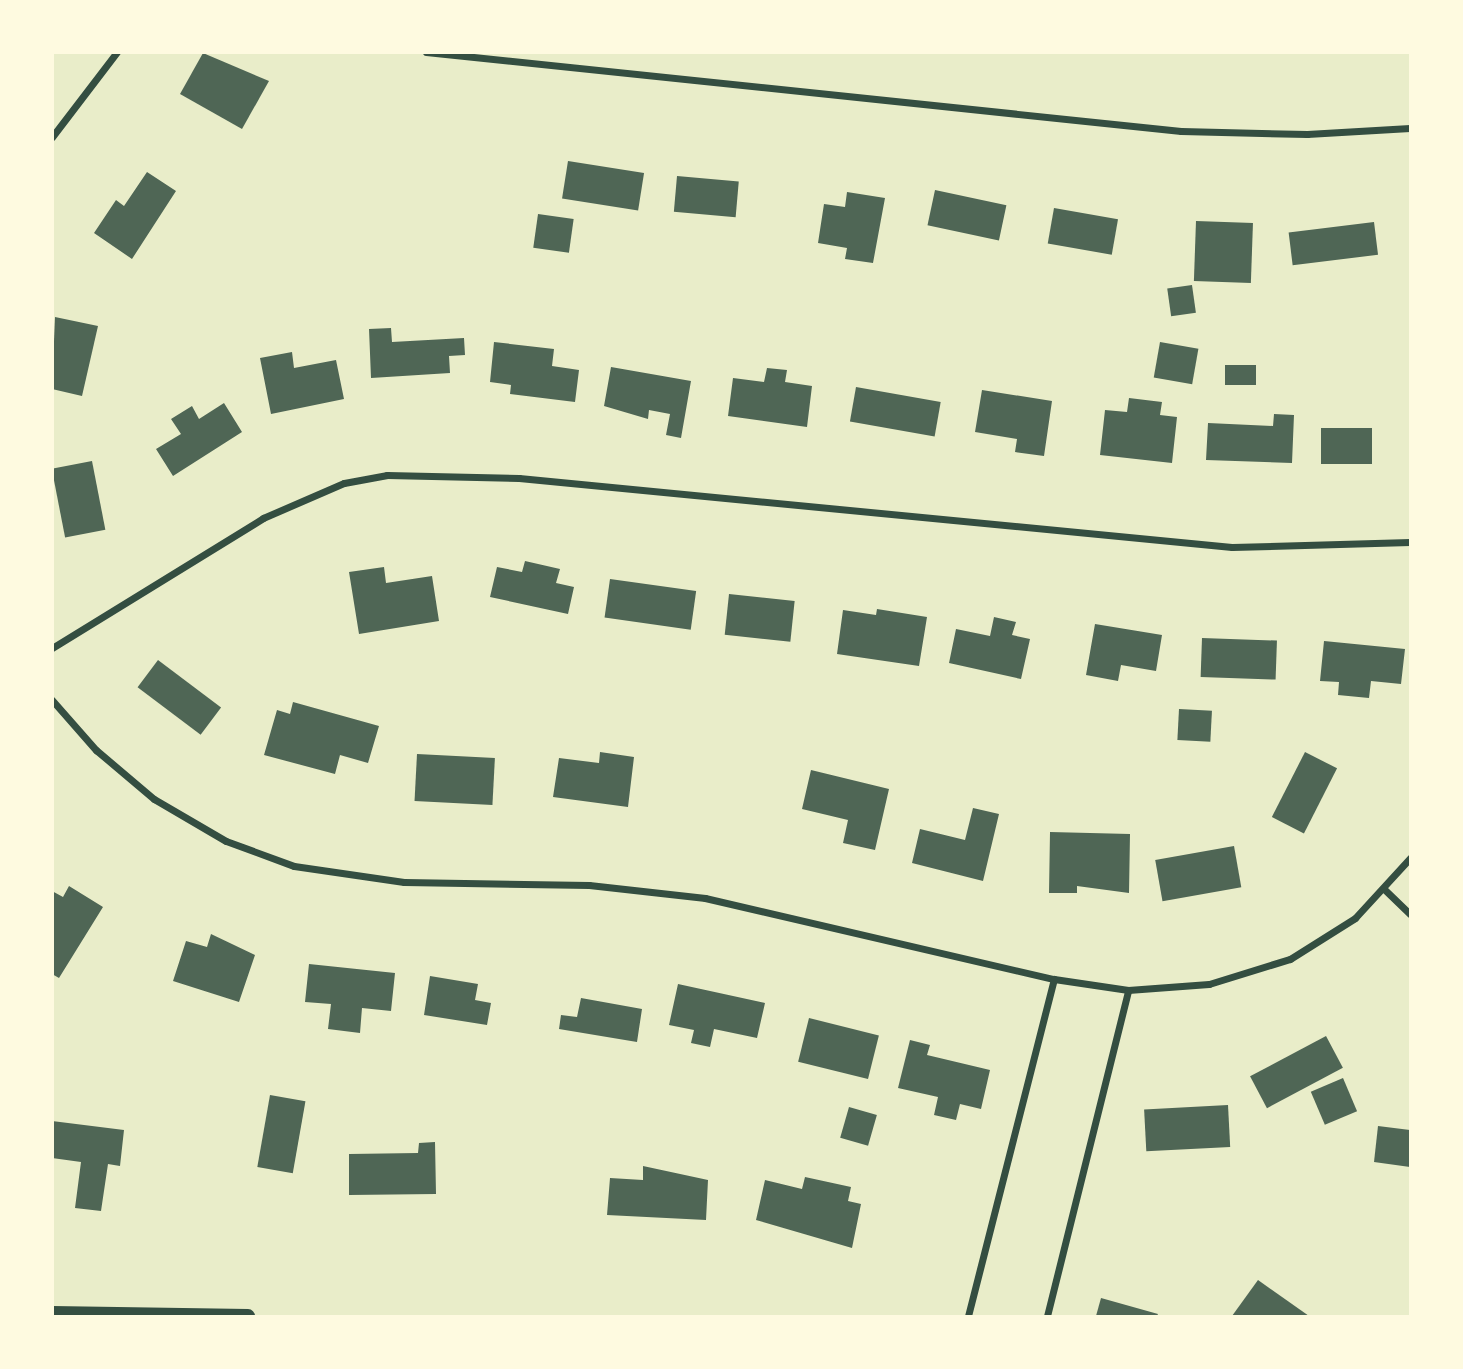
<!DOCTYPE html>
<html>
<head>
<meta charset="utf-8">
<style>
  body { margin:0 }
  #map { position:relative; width:1463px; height:1369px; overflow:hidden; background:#e9edc9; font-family:Manrope,sans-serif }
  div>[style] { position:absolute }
  .building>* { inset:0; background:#4f6655; transform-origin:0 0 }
  .minor>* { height:7px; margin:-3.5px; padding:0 3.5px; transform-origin:3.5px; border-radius:3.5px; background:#344e41 }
  .secondary>* { height:14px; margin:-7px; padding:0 7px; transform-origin:7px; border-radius:7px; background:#344e41 }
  span { translate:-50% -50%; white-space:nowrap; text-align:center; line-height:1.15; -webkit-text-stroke:5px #fefae0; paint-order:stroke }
  .frame { position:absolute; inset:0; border:54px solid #fefae0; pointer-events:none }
</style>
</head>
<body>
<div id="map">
  <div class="building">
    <i style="clip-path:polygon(203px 53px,269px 81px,242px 129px,180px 94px)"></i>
    <i style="left:568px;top:161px;width:77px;height:38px;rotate:9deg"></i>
    <i style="clip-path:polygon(147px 172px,176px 191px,132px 259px,94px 233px,116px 200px,124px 206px)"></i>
    <i style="left:677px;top:176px;width:62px;height:36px;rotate:5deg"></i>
    <i style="left:935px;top:190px;width:73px;height:36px;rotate:12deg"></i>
    <i style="clip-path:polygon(847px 192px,885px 198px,873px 263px,845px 259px,847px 248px,818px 243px,824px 204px,845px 207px)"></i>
    <i style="left:1054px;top:208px;width:65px;height:36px;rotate:10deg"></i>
    <i style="left:538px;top:214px;width:36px;height:34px;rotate:8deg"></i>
    <i style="left:1196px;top:221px;width:57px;height:60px;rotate:2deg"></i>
    <i style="left:1374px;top:222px;width:33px;height:86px;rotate:83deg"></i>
    <i style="left:1192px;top:285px;width:28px;height:25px;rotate:82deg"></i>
    <i style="clip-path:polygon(55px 317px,98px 326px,82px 396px,52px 389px)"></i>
    <i style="clip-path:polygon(391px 328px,392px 342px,464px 338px,465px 355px,449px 356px,450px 373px,371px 378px,369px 329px)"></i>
    <i style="clip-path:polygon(494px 342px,554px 349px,552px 366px,579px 370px,575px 402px,510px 394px,511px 385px,490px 382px)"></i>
    <i style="left:1160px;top:342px;width:39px;height:36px;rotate:10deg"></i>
    <i style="clip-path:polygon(292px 352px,294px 368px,336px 360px,344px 399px,271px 414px,260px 358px)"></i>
    <i style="left:1225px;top:365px;width:31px;height:20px"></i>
    <i style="clip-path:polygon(611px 367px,691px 381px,681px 438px,666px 435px,670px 414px,649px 410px,648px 419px,604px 406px)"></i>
    <i style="clip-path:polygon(767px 368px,787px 370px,785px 382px,812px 386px,807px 427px,728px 416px,733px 378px,764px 382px)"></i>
    <i style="left:856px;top:387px;width:86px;height:35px;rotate:10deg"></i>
    <i style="clip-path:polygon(982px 390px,1052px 401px,1044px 456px,1015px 452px,1017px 439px,975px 432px)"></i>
    <i style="clip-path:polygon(1129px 398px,1162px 402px,1160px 415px,1177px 417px,1172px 463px,1100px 455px,1105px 410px,1127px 412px)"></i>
    <i style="clip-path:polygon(224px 403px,242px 432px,173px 476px,156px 449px,181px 434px,171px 419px,192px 406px,199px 419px)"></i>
    <i style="clip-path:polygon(1274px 414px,1294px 415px,1292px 463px,1206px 460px,1208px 423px,1273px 426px)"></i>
    <i style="left:1321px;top:428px;width:51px;height:36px"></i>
    <i style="left:92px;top:461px;width:70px;height:41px;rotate:79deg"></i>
    <i style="clip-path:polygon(525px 561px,560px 569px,556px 583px,574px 587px,568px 614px,490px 597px,497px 567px,522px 572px)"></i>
    <i style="clip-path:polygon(384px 567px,386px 583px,432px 576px,439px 621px,359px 634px,349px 572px)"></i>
    <i style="left:610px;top:579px;width:87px;height:39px;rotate:8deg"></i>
    <i style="left:729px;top:594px;width:66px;height:41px;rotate:6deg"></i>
    <i style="clip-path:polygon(877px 609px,927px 617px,919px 666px,837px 654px,843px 610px,876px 615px)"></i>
    <i style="clip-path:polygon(994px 617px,1016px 622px,1012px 635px,1030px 639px,1021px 679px,949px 663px,956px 629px,990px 636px)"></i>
    <i style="clip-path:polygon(1095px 624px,1162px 635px,1156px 671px,1121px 665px,1118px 681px,1086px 675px)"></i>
    <i style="left:1202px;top:638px;width:75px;height:39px;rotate:2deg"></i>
    <i style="clip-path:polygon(1324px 641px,1405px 649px,1401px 684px,1371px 681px,1369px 698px,1338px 695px,1339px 682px,1320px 681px)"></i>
    <i style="left:158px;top:660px;width:79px;height:34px;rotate:37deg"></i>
    <i style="clip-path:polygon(293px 702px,379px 726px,368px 763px,340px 755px,335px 774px,264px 755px,277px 710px,290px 714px)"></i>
    <i style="left:1179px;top:709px;width:33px;height:31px;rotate:3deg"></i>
    <i style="clip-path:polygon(600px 752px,634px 757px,628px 807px,553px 797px,559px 758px,599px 763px)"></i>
    <i style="left:1305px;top:752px;width:36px;height:73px;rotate:27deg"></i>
    <i style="left:417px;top:754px;width:78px;height:47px;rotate:3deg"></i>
    <i style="clip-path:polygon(811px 770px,889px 789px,875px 850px,843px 843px,848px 820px,802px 809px)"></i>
    <i style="clip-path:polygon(973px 808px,999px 814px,983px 881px,912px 863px,920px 829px,965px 840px)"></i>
    <i style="clip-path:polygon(1050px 832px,1130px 834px,1129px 893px,1077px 886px,1077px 893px,1049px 893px)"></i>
    <i style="left:1234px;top:846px;width:42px;height:80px;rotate:80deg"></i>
    <i style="clip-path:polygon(69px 886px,103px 907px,59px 978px,52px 974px,52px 891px,63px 897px)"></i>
    <i style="clip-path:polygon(211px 934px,255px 955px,239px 1002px,173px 981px,186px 941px,207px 947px)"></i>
    <i style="clip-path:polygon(309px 964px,395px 973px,391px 1011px,362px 1008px,360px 1033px,328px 1029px,331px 1004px,305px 1002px)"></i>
    <i style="clip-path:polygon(430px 976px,478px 984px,475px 1000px,491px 1003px,487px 1025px,424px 1015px)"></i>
    <i style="clip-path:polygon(678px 984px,765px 1003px,757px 1038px,714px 1029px,710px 1047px,691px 1043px,694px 1030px,669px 1025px)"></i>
    <i style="clip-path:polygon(581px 998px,642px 1009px,637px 1042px,559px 1029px,561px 1015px,577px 1017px)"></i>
    <i style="left:809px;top:1018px;width:72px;height:45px;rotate:14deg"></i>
    <i style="left:1326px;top:1036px;width:36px;height:86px;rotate:62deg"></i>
    <i style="clip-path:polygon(910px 1040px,930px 1045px,927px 1055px,990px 1070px,981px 1109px,960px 1104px,956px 1120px,934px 1115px,938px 1097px,898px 1088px)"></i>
    <i style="left:1343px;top:1078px;width:36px;height:35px;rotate:67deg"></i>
    <i style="left:270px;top:1095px;width:36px;height:73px;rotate:10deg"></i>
    <i style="left:1228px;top:1105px;width:42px;height:84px;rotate:87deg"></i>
    <i style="left:849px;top:1107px;width:29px;height:32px;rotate:16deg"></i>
    <i style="clip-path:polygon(52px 1121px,124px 1130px,120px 1166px,108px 1164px,101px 1211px,75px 1208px,81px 1162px,52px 1158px)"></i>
    <i style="clip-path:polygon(1378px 1126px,1410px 1130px,1410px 1167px,1374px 1162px)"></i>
    <i style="clip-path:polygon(435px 1142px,436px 1194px,349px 1195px,349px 1154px,418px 1153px,419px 1143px)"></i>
    <i style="clip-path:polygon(643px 1166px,708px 1180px,706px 1220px,607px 1215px,610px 1178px,643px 1180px)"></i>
    <i style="clip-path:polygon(805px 1177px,851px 1187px,848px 1201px,861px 1204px,852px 1248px,756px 1220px,765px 1180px,802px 1189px)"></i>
    <i style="clip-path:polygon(1258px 1280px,1309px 1316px,1232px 1316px)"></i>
    <i style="clip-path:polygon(1101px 1298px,1158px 1314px,1157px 1316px,1096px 1316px)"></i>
  </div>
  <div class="minor">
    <i style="left:426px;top:52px;width:759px;rotate:5.97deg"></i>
    <i style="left:1181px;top:131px;width:126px;rotate:1.4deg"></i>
    <i style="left:1307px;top:134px;width:103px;rotate:-3.3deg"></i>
    <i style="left:52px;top:137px;width:107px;rotate:-52.6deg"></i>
    <i style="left:52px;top:648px;width:248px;rotate:-31.6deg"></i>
    <i style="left:263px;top:518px;width:88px;rotate:-23.4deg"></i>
    <i style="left:344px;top:483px;width:44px;rotate:-10.5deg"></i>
    <i style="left:387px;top:475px;width:132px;rotate:1.3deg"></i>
    <i style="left:519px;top:478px;width:716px;rotate:5.53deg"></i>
    <i style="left:1232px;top:547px;width:178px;rotate:-1.6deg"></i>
    <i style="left:52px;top:700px;width:67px;rotate:48.7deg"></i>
    <i style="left:96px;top:750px;width:76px;rotate:40.2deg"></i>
    <i style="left:154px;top:799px;width:83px;rotate:30.3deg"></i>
    <i style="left:226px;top:841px;width:72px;rotate:20.2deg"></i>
    <i style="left:294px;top:866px;width:111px;rotate:8.3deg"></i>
    <i style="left:404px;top:882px;width:185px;rotate:0.9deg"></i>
    <i style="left:589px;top:885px;width:117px;rotate:6.4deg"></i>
    <i style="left:705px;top:898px;width:358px;rotate:13.1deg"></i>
    <i style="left:1054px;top:979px;width:75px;rotate:8.5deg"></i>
    <i style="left:1128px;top:990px;width:81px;rotate:-4.2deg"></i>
    <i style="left:1209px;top:984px;width:85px;rotate:-17.2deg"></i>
    <i style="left:1290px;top:959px;width:77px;rotate:-32.2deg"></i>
    <i style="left:1355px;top:918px;width:81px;rotate:-47.5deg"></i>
    <i style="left:1384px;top:889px;width:36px;rotate:44deg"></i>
    <i style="left:968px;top:1316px;width:348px;rotate:-75.7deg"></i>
    <i style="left:1047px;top:1316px;width:336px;rotate:-76deg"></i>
  </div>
  <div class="secondary">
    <i style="left:52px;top:1313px;width:196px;rotate:0.9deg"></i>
  </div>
  <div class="frame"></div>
</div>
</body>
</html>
